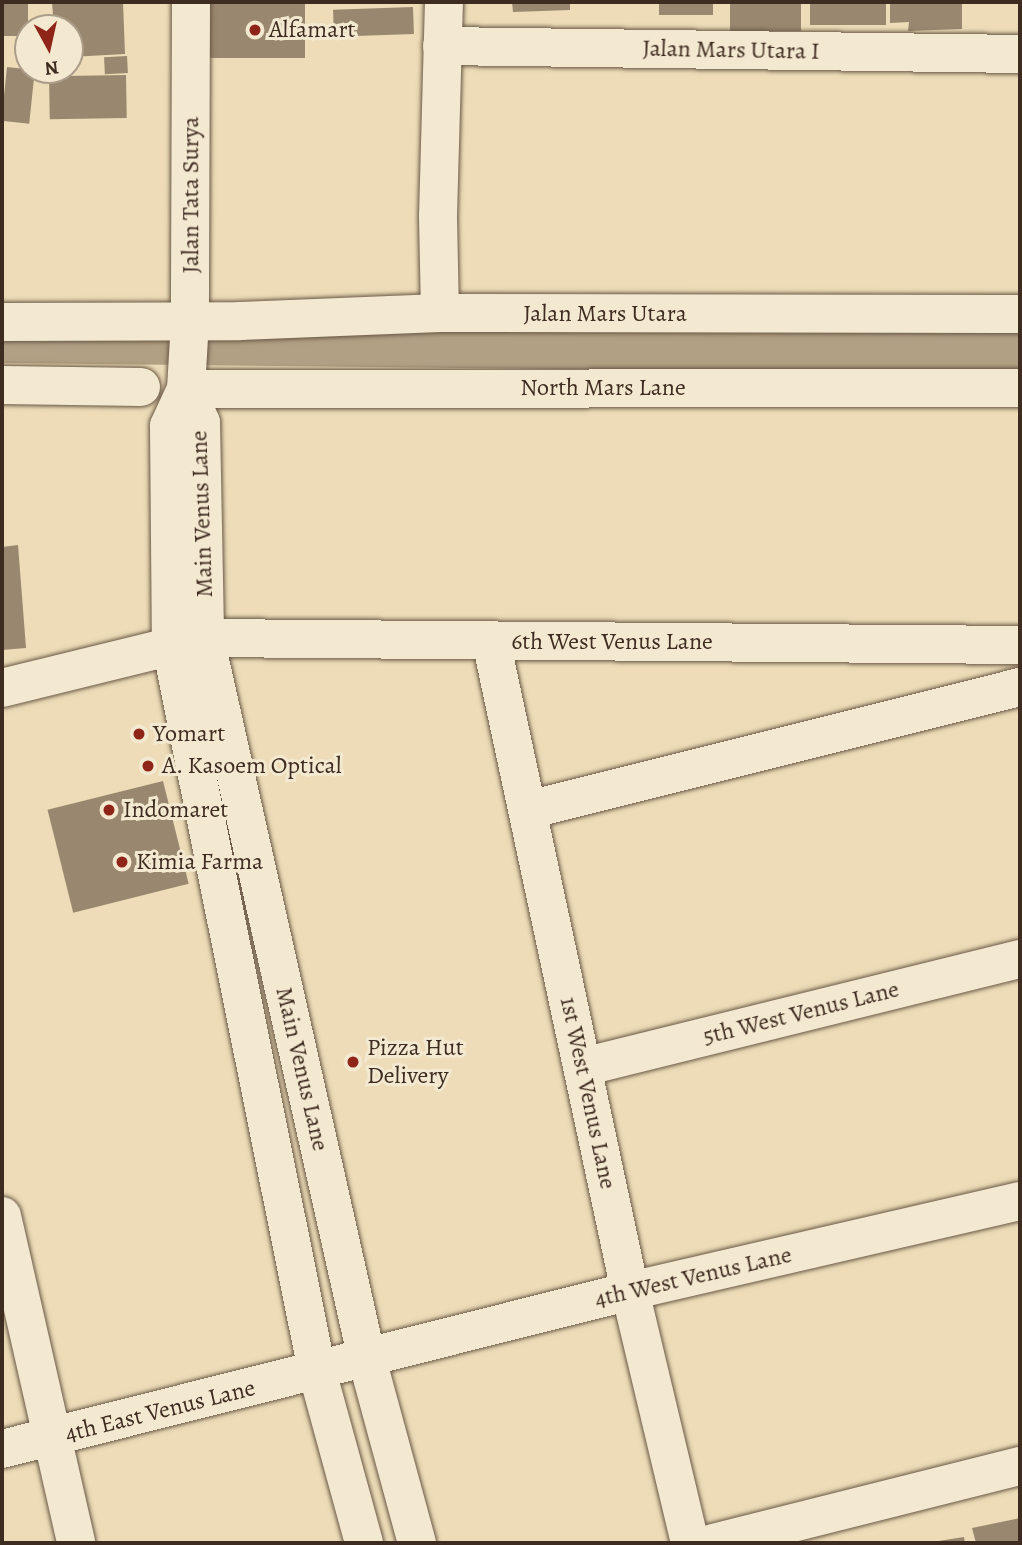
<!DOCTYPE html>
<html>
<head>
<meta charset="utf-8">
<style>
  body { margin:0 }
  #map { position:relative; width:1022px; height:1545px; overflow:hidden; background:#eddcb7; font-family:Alegreya,serif }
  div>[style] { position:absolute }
  .canal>* { height:44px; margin:-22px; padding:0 22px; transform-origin:22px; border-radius:22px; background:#b2a084 }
  .building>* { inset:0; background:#99886f; transform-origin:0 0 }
  .roads { filter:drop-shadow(0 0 2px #6a5846) drop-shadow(0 0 2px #6a5846) }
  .minor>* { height:38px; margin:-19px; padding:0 19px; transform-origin:19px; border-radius:19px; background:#f3e8d0 }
  .dots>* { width:19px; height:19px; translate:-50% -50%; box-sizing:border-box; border:4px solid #f3e8d0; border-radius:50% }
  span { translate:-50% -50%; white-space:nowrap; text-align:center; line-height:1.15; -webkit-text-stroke:6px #f3e8d0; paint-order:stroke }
  .poi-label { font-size:24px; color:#3f2c20 }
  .left { translate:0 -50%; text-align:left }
  .street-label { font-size:24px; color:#3f2c20 }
  .frame { position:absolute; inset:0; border:4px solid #3f2c20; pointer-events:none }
  .north { position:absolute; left:14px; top:14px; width:70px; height:70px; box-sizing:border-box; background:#f3e8d0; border:2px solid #ab9d8a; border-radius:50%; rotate:172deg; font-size:19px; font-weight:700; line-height:28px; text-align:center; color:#3f2c20 }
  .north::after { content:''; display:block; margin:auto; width:24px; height:32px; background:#8f2418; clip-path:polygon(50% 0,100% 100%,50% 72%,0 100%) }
</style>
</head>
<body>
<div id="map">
  <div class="canal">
    <i style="left:2px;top:341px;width:1018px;rotate:0.62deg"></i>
  </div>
  <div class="building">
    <i style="left:2px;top:2px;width:26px;height:34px"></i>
    <i style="clip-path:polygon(52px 2px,123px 2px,125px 54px,70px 57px,70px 28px,54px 28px)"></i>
    <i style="left:207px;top:2px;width:98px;height:56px"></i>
    <i style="clip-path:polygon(512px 2px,570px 2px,570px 10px,513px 12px)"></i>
    <i style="left:659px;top:2px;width:54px;height:13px"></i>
    <i style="left:730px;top:2px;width:71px;height:29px"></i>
    <i style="left:810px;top:2px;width:76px;height:23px"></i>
    <i style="clip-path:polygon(890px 2px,962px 2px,962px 29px,908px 31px,909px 22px,890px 23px)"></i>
    <i style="left:413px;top:7px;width:27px;height:80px;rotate:88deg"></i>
    <i style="left:127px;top:56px;width:17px;height:23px;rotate:87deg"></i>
    <i style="left:7px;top:67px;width:28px;height:54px;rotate:6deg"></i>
    <i style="left:126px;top:75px;width:43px;height:77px;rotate:89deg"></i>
    <i style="clip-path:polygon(18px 545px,26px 648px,2px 650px,2px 547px)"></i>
    <i style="left:163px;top:781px;width:106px;height:119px;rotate:76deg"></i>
    <i style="clip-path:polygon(1020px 1518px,1020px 1543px,976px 1543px,972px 1528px)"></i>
    <i style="clip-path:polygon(964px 1537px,965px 1543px,932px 1543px,932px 1542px)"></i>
  </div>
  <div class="roads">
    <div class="minor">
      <i style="left:191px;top:2px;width:318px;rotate:90.2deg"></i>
      <i style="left:190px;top:320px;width:69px;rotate:93.3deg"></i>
      <i style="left:186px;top:389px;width:41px;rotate:114.7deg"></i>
      <i style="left:169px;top:426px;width:220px;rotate:89.5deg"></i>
      <i style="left:171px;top:646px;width:740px;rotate:78.61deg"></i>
      <i style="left:317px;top:1371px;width:178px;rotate:74.7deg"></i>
      <i style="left:442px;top:46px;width:578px;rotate:0.79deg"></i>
      <i style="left:440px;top:313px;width:97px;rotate:-91.2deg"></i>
      <i style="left:438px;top:216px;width:214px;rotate:-88.4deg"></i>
      <i style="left:2px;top:322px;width:238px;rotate:-0.2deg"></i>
      <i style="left:240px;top:321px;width:200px;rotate:-2.3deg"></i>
      <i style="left:440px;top:313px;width:580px;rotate:0.1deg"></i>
      <i style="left:2px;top:385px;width:139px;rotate:0.8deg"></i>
      <i style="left:186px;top:389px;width:37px;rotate:66deg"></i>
      <i style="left:201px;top:423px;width:215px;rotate:88.9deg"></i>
      <i style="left:205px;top:638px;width:739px;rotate:77.34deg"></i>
      <i style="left:367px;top:1359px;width:191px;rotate:74.8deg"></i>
      <i style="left:186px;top:389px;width:834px;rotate:-0.07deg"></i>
      <i style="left:491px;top:641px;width:665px;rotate:77.93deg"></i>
      <i style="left:630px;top:1291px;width:259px;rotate:76.6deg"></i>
      <i style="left:2px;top:688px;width:209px;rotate:-13.8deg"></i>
      <i style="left:205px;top:638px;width:815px;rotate:0.49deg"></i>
      <i style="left:528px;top:810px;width:507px;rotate:-14.04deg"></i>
      <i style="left:583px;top:1067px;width:450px;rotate:-13.9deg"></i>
      <i style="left:2px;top:1216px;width:335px;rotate:77.2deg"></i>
      <i style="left:2px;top:1449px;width:648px;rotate:-14.12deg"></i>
      <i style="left:630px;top:1291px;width:400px;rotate:-13deg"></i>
      <i style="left:713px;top:1543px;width:317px;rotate:-14.1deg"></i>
    </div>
  </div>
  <div class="dots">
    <i style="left:255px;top:30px;background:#8f2418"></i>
    <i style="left:139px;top:734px;background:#8f2418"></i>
    <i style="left:148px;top:766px;background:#8f2418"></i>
    <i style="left:109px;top:810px;background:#8f2418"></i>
    <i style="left:122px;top:862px;background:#8f2418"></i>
    <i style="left:353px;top:1062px;background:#8f2418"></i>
  </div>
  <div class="poi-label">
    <span class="left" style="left:269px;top:30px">Alfamart</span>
    <span class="left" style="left:153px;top:734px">Yomart</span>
    <span class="left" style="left:162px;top:766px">A. Kasoem Optical</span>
    <span class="left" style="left:123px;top:810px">Indomaret</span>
    <span class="left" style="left:136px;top:862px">Kimia Farma</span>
    <span class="left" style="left:367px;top:1062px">Pizza Hut<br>Delivery</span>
  </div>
  <div class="street-label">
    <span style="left:731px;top:50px;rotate:1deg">Jalan Mars Utara I</span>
    <span style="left:191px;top:195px;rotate:-90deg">Jalan Tata Surya</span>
    <span style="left:605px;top:314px">Jalan Mars Utara</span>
    <span style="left:603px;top:388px">North Mars Lane</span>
    <span style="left:202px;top:514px;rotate:-92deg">Main Venus Lane</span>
    <span style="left:612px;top:642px">6th West Venus Lane</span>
    <span style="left:801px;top:1013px;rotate:-14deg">5th West Venus Lane</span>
    <span style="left:302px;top:1069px;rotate:77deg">Main Venus Lane</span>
    <span style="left:588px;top:1093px;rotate:78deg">1st West Venus Lane</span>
    <span style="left:693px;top:1277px;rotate:-13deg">4th West Venus Lane</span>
    <span style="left:160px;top:1411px;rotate:-14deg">4th East Venus Lane</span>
  </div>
  <div class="frame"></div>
  <div class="north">N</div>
</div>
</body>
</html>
